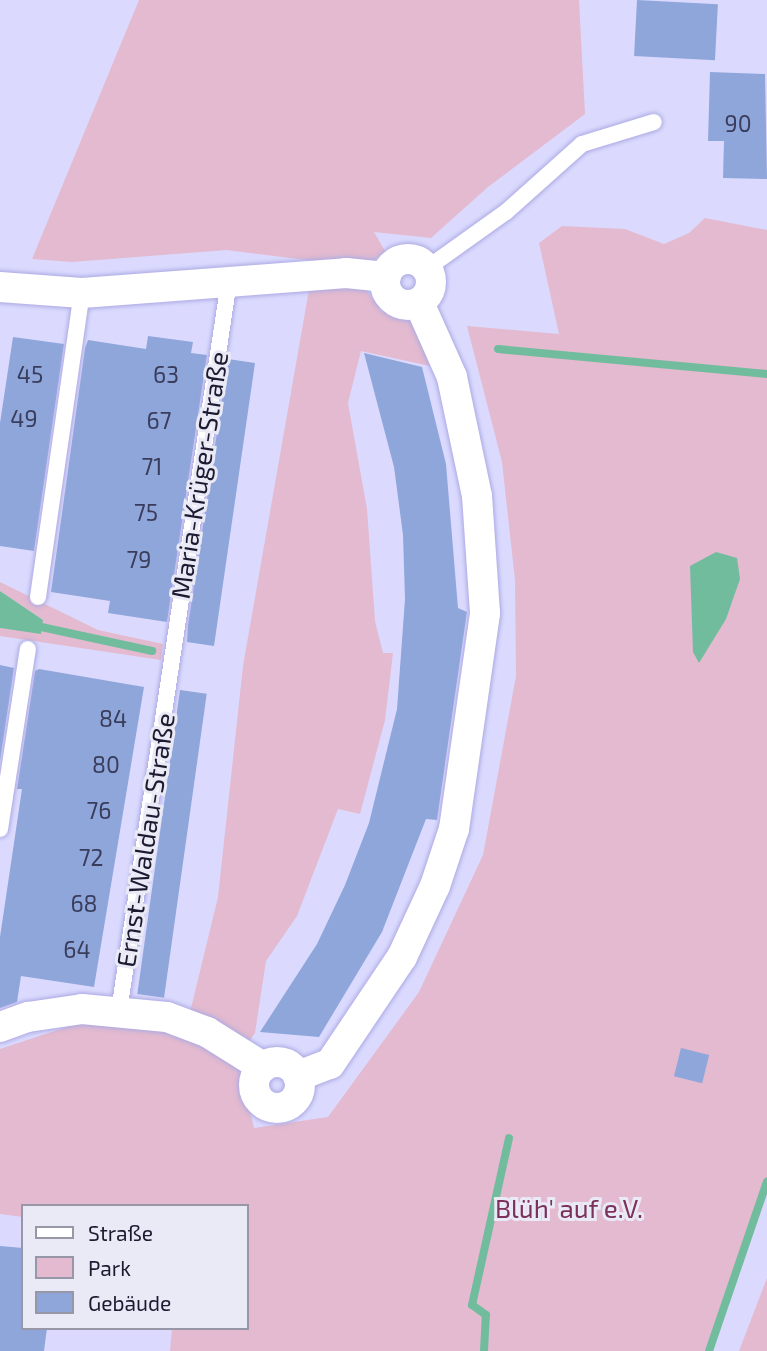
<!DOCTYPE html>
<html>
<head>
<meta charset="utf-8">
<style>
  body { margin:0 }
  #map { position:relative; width:767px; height:1351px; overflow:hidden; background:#dbdafe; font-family:"Exo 2",sans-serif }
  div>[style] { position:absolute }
  .green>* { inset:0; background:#e3bacf }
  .water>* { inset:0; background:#72bc9e }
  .stream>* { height:8px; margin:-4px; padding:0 4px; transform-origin:4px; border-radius:4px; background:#72bc9e }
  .building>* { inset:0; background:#8fa6db; transform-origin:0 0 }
  .roads { filter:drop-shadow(0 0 2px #acaae3) drop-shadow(0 0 2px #acaae3) }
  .lane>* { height:16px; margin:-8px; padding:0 8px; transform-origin:8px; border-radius:8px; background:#fff }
  .street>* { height:30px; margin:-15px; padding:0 15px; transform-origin:15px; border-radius:15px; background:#fff }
  .street>.ring { margin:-15px; padding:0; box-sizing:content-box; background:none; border:30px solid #fff; border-radius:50% }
  span { translate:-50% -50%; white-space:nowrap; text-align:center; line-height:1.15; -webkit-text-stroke:6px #eaeaf6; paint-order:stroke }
  .number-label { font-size:23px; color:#393d5b }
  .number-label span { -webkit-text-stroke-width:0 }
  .street-label { font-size:26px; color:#1c1a30 }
  .park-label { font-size:26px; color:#7c315d }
  .legend { position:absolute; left:21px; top:1204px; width:228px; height:126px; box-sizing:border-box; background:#eaeaf6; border:2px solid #9897a7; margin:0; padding:9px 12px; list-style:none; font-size:21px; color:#1c1a30 }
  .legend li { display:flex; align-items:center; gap:14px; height:35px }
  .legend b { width:35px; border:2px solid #9897a7 }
</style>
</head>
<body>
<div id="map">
  <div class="green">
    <i style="clip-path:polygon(139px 0,579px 0,585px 114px,488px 187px,431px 238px,374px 232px,385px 251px,368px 265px,366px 289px,381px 311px,412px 319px,430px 366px,361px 351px,348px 403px,367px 509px,375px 621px,383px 653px,393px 653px,385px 720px,360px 814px,338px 809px,297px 916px,266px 961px,255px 1033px,238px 1057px,254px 1128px,328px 1117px,419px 992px,483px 855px,516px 676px,515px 580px,502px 462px,467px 326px,559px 334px,539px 243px,562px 226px,625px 229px,664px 244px,689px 233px,705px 218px,767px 230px,767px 1187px,705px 1351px,170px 1351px,172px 1328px,247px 1328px,247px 1206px,23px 1206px,23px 1217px,0 1214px,0 1049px,100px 1016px,185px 1033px,218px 897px,243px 666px,314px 261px,227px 250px,72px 262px,32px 259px)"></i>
    <i style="clip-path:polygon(0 582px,98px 630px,163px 644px,161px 660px,0 636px,0 628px,41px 633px,43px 620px,0 591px)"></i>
    <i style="clip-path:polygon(767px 1278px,767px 1351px,739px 1351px)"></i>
  </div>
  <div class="water">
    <i style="clip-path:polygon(716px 552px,737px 558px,740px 579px,726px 619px,699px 663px,693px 652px,690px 566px)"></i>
    <i style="clip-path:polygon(0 591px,43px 620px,41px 634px,0 628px)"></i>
  </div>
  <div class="stream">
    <i style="left:498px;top:349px;width:270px;rotate:5.3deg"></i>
    <i style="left:32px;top:625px;width:123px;rotate:12.2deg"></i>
    <i style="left:484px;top:1351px;width:36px;rotate:-87deg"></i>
    <i style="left:486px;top:1315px;width:17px;rotate:-144deg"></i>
    <i style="left:472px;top:1305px;width:171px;rotate:-77.5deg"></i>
    <i style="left:709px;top:1351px;width:179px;rotate:-71.1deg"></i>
  </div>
  <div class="building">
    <i style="left:637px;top:0;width:81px;height:56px;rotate:3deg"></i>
    <i style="clip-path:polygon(710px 72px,765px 74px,767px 179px,723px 178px,724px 141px,708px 141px)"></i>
    <i style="clip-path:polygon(148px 336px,193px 342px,191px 353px,207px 355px,167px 622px,108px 613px,110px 601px,51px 592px,85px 348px,88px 340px,146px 349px)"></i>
    <i style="clip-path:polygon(13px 337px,64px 344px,34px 551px,0 546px,0 423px)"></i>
    <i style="clip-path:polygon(364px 353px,422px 367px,446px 464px,458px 608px,467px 612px,437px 820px,426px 819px,382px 932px,319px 1037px,260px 1032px,317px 944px,345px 885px,369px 823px,397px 709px,405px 599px,403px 535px,394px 467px)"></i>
    <i style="clip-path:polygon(228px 359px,255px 363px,214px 646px,187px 642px,188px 625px)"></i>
    <i style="clip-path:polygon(0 665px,14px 668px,0 761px)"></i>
    <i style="clip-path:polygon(39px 669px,144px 687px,94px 987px,21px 976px,17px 1002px,0 1008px,0 937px,22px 789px,17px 789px,35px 671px)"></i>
    <i style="left:180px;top:690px;width:27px;height:307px;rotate:8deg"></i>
    <i style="left:681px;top:1048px;width:29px;height:29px;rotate:14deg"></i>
    <i style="clip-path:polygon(0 1246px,23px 1248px,23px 1328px,47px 1328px,44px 1351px,0 1351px)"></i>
  </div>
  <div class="roads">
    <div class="lane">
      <i style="left:426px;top:269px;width:98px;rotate:-35.5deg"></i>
      <i style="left:506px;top:212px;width:102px;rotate:-41.8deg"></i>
      <i style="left:582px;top:144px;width:75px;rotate:-17deg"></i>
      <i style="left:38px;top:597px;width:307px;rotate:-81.8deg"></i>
      <i style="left:0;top:829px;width:182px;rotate:-81.2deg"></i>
      <i style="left:119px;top:1011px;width:738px;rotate:-81.43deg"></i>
    </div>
    <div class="street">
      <i class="ring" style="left:385px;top:259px;width:16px;height:16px"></i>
      <i style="left:0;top:287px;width:82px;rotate:4.2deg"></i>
      <i style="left:82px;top:293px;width:265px;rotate:-4.3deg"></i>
      <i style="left:346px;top:273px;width:40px;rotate:5.7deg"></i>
      <i style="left:0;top:1027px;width:30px;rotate:-20deg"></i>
      <i style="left:28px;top:1017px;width:55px;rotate:-8.4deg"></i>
      <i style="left:82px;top:1009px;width:85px;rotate:5.4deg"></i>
      <i style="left:167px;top:1017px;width:43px;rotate:20.6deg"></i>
      <i style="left:207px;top:1032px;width:66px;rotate:32deg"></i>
      <i class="ring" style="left:254px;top:1062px;width:16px;height:16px"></i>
      <i style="left:298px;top:1076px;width:34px;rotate:-21deg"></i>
      <i style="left:330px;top:1064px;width:129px;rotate:-56.1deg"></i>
      <i style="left:402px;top:957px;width:78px;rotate:-65.1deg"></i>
      <i style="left:435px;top:886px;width:60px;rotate:-71.6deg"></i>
      <i style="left:454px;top:829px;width:218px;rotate:-81.8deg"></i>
      <i style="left:485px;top:613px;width:117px;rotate:-93.9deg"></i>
      <i style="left:477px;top:496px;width:122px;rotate:-101.9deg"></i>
      <i style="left:452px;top:377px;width:81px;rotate:-114deg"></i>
    </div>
  </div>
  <div class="number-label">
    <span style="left:738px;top:123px">90</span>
    <span style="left:30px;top:374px">45</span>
    <span style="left:166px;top:374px">63</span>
    <span style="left:24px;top:418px">49</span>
    <span style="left:159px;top:420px">67</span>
    <span style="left:152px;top:466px">71</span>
    <span style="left:146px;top:512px">75</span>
    <span style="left:139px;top:559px">79</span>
    <span style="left:113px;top:718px">84</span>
    <span style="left:106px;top:764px">80</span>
    <span style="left:99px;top:810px">76</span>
    <span style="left:91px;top:857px">72</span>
    <span style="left:84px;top:903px">68</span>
    <span style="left:77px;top:949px">64</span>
  </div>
  <div class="street-label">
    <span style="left:199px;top:475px;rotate:-81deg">Maria-Krüger-Straße</span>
    <span style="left:145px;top:840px;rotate:-81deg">Ernst-Waldau-Straße</span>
  </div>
  <div class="park-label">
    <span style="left:569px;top:1208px">Blüh' auf e.V.</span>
  </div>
  <ul class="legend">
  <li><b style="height:9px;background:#fff"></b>Straße</li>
  <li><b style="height:19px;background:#e3bacf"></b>Park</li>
  <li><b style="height:19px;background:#8fa6db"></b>Gebäude</li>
  </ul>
</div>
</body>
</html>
